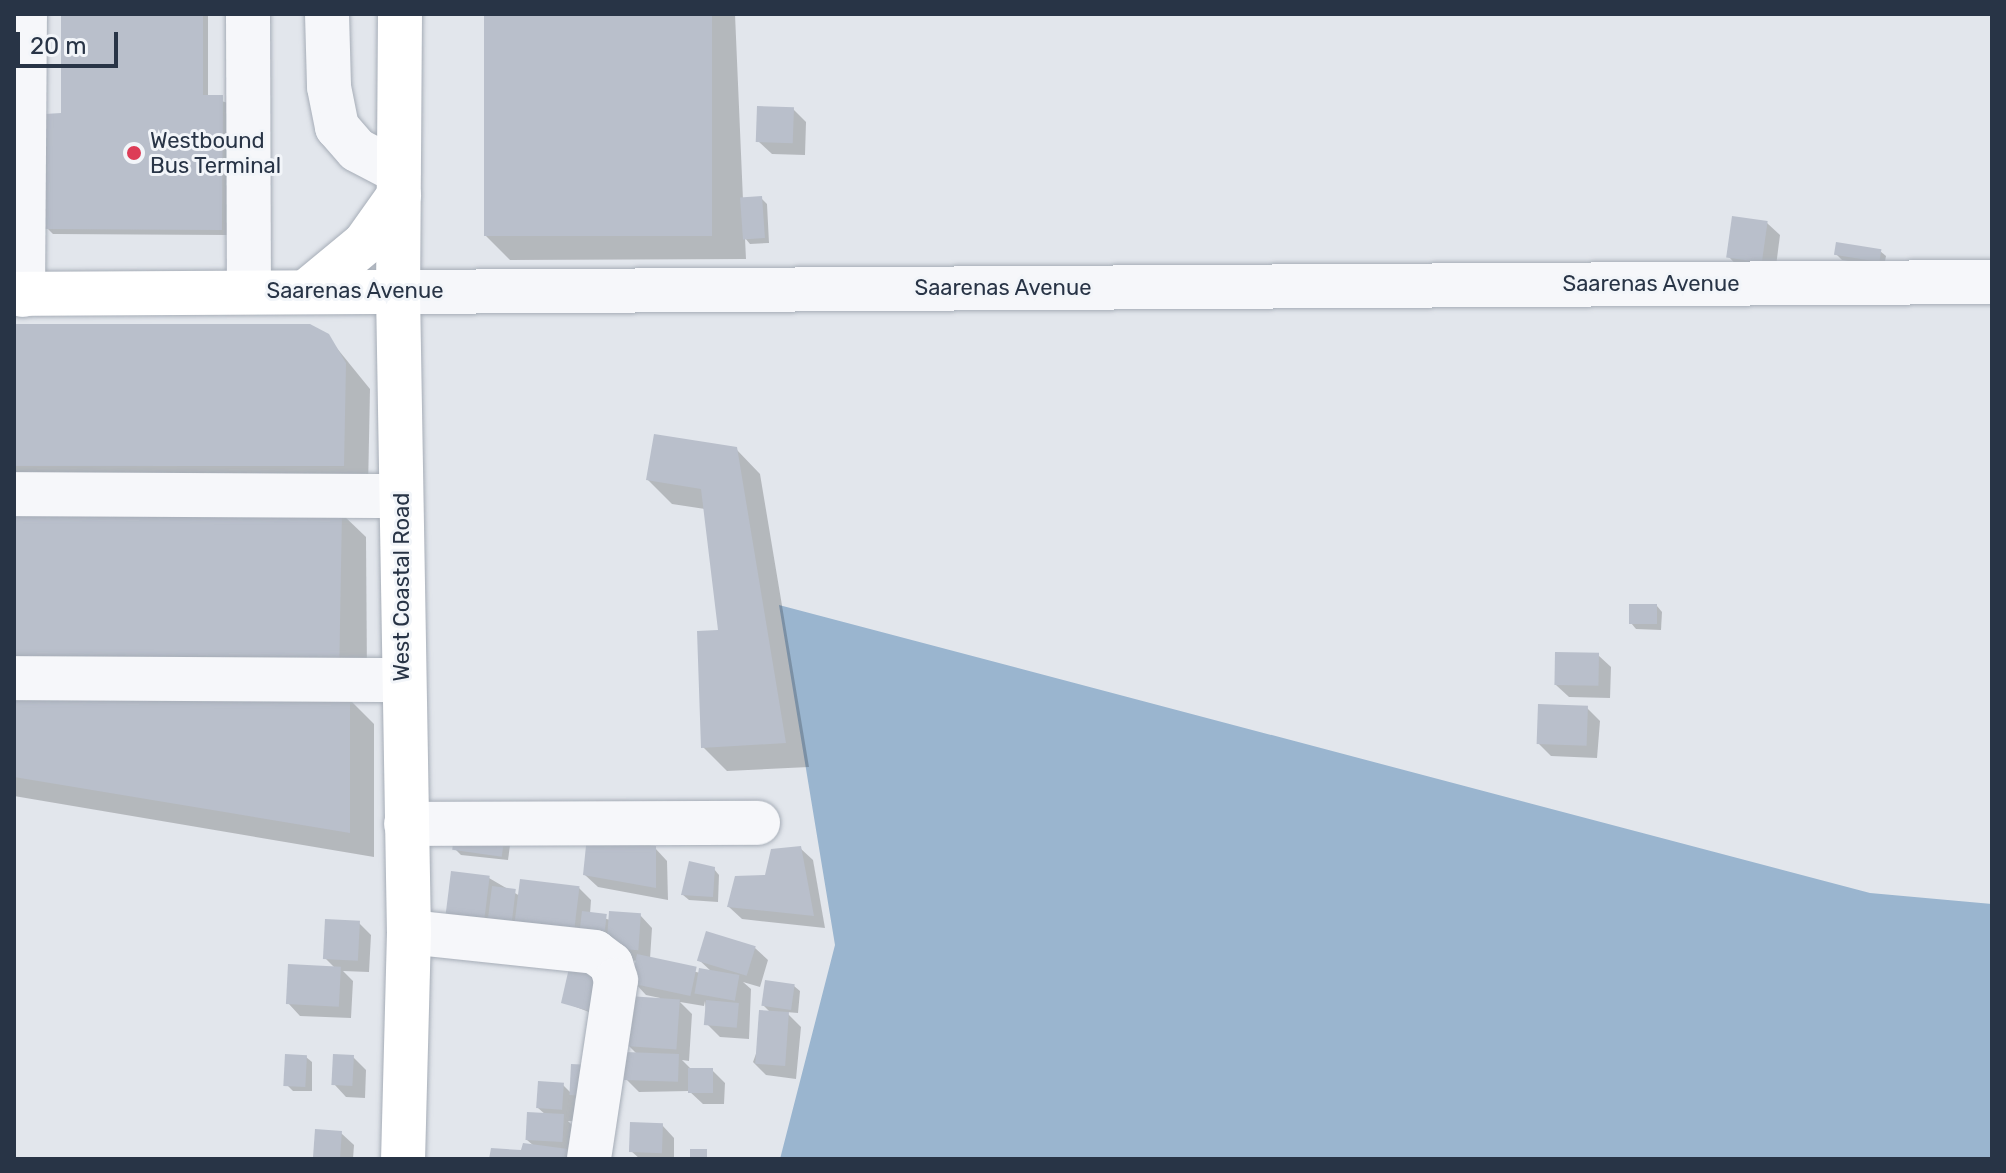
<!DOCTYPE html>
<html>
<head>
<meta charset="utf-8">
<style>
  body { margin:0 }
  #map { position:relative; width:2006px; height:1173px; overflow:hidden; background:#e2e6ec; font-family:Rubik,sans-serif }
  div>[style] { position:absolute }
  .water>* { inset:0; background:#9ab5cf }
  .shadow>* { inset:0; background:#0003 }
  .building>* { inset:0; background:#b9bfcb; transform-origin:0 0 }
  .roads { filter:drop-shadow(0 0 2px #a6adb7) drop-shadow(0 0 2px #a6adb7) }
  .minor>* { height:44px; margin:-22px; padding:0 22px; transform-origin:22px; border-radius:22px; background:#f6f7fa }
  .major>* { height:44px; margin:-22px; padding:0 22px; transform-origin:22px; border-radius:22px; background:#fff }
  .dots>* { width:22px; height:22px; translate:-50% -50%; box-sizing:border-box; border:4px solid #f2f5f9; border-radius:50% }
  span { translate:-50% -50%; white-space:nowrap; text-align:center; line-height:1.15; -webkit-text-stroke:6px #f2f5f9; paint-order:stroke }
  .poi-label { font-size:22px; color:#283446 }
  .left { translate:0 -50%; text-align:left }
  .street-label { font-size:22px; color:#283446 }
  .frame { position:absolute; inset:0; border:16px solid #283446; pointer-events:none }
  .scale { position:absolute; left:16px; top:32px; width:102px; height:36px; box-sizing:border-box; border:4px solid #283446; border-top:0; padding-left:10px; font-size:24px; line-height:28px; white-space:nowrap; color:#283446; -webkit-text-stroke:6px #f2f5f9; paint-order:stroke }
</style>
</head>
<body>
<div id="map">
  <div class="water">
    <i style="clip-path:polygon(779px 605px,1870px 893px,1992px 904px,1992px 1159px,780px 1159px,835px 945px)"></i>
  </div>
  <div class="shadow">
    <i style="clip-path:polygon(63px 14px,208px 14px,208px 97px,228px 103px,227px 235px,53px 234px,47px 228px,63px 115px)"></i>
    <i style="clip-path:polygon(486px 14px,735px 14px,743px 200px,761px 198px,767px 204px,769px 243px,750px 244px,745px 238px,746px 259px,510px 260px,485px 235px)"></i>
    <i style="clip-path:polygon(793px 109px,806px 122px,805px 155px,772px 154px,759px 142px)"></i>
    <i style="clip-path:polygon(1767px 223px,1780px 235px,1775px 274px,1741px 270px,1729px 257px)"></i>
    <i style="clip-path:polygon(1880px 251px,1886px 256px,1884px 267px,1842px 260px,1837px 255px)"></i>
    <i style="clip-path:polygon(14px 326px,327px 336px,370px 389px,368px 489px,14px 490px)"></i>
    <i style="clip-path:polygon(736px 449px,760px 474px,809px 767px,727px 771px,703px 747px,720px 632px,705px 509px,672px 504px,648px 480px)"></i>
    <i style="clip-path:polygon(14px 509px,341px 513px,366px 537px,367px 677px,14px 679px)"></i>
    <i style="clip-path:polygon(1657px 606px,1662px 612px,1661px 630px,1636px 629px,1631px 623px)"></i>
    <i style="clip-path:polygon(1598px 655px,1611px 667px,1610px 698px,1569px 697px,1556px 685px)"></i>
    <i style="clip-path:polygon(14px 700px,350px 700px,374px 724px,374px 857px,14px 796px)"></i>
    <i style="clip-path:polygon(1587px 708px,1600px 721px,1597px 758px,1551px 756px,1538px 743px)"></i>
    <i style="clip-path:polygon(510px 845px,508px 860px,461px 855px,455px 849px)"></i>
    <i style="clip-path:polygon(655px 848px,667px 861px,668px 900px,598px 887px,585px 875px)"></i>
    <i style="clip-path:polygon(800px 848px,813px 860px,825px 928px,742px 919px,729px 907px)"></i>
    <i style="clip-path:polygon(714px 869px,719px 875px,718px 902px,689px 900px,683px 895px)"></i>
    <i style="clip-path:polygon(489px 878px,520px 896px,579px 888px,591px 900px,590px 914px,610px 920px,640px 915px,652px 928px,650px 959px,700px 973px,712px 972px,699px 960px,755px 948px,768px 960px,760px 987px,743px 982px,751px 989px,749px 1039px,720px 1037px,707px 1024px,705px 1001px,704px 1006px,680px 1002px,692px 1014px,689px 1061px,682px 1060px,690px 1068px,712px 1070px,725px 1083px,724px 1104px,703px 1104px,689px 1091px,639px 1092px,626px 1079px,637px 1054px,628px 1045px,660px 998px,646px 995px,634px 982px,638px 961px,458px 940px)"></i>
    <i style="clip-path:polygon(359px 923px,371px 935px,369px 972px,343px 971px,353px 981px,351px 1018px,300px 1016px,288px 1003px,335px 968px,325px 958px)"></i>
    <i style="clip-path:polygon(603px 985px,602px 1017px,563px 1002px)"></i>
    <i style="clip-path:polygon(794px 986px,800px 991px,798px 1013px,786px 1012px,801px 1027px,796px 1079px,766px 1075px,753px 1062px,771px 1013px,763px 1005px)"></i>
    <i style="clip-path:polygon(306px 1057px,312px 1062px,312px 1091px,293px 1091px,287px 1085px)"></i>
    <i style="clip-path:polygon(353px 1057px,366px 1070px,365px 1098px,346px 1097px,334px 1084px)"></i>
    <i style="clip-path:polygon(573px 1066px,584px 1107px,575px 1098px,574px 1121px,568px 1121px,576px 1129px,575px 1159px,491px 1159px,534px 1146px,527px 1140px,546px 1115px,538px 1108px,563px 1085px,571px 1093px)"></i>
    <i style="clip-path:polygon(662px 1125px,674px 1138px,674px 1159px,640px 1159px,631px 1151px)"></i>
    <i style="clip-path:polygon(341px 1133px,354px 1145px,353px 1159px,318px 1159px)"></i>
  </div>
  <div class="building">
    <i style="clip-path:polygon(61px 14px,203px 14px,203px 95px,223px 95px,222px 230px,45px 229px,45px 114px,61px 113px)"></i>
    <i style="left:484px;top:14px;width:228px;height:222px"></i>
    <i style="left:757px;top:106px;width:37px;height:36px;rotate:2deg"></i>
    <i style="left:762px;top:196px;width:42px;height:22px;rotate:86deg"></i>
    <i style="left:1732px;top:216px;width:36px;height:42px;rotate:8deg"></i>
    <i style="left:1836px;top:242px;width:46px;height:13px;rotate:9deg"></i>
    <i style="clip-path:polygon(14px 324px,310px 324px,329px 334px,346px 363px,344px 466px,14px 466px)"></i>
    <i style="clip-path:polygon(654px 434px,737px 447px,786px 743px,701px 748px,697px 631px,718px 630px,701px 489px,646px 480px)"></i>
    <i style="left:14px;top:507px;width:328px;height:149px;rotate:1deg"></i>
    <i style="left:1629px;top:604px;width:28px;height:20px"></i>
    <i style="left:1555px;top:652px;width:44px;height:33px;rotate:1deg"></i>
    <i style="clip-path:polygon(14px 698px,350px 698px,350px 833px,14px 777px)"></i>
    <i style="left:1538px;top:704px;width:50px;height:40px;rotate:2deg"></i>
    <i style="left:455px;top:830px;width:50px;height:20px;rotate:8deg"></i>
    <i style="clip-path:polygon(587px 836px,656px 846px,656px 888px,583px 875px)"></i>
    <i style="clip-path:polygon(801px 846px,814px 916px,727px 907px,735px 876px,765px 875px,771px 849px)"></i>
    <i style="clip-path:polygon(689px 861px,715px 867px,713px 897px,681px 895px)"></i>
    <i style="left:451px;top:871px;width:39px;height:58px;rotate:7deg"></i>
    <i style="left:520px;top:879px;width:60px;height:53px;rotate:7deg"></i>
    <i style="left:492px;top:886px;width:24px;height:49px;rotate:7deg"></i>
    <i style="left:582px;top:911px;width:25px;height:32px;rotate:7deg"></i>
    <i style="left:609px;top:911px;width:32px;height:37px;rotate:4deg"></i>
    <i style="left:325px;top:919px;width:35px;height:40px;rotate:3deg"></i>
    <i style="left:706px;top:931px;width:52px;height:31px;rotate:17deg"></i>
    <i style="left:637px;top:954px;width:61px;height:30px;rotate:12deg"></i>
    <i style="left:288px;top:964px;width:53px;height:40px;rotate:3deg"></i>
    <i style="clip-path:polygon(569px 968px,598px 977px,596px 1013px,561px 1003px)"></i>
    <i style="left:699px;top:968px;width:41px;height:26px;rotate:10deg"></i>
    <i style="left:765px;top:980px;width:30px;height:26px;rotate:8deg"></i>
    <i style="left:629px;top:996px;width:51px;height:50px;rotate:4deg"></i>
    <i style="left:706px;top:1000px;width:33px;height:25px;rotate:5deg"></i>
    <i style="left:759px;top:1010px;width:30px;height:54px;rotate:4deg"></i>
    <i style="left:625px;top:1052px;width:54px;height:28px;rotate:2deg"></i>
    <i style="left:285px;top:1054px;width:22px;height:32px;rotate:3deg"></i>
    <i style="left:333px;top:1054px;width:21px;height:31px;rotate:3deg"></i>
    <i style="left:571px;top:1064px;width:21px;height:31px;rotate:3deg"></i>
    <i style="left:688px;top:1068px;width:25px;height:25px"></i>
    <i style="left:538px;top:1081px;width:26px;height:27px;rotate:4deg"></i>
    <i style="left:527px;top:1112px;width:37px;height:28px;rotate:3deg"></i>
    <i style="left:630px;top:1122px;width:33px;height:30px;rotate:2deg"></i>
    <i style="left:315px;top:1129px;width:27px;height:29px;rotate:4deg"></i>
    <i style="clip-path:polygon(523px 1143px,568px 1149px,567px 1159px,489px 1159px,491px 1148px,521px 1150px)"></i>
    <i style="left:690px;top:1149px;width:17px;height:10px"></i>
  </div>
  <div class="roads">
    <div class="minor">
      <i style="left:248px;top:14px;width:276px;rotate:89.8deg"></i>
      <i style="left:327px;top:14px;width:73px;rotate:88.4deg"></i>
      <i style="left:329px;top:87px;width:41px;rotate:78.7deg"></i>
      <i style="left:337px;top:127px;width:30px;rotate:49deg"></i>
      <i style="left:357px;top:150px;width:47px;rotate:27.6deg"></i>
      <i style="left:398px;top:292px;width:1594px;rotate:-0.36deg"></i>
      <i style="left:23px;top:295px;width:281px;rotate:-89.6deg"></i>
      <i style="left:14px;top:494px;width:387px;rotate:0.3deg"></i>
      <i style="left:14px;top:678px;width:388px;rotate:0.3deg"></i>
      <i style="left:406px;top:824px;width:352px;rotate:-0.2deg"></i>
      <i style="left:409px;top:932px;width:187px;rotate:6.1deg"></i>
      <i style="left:595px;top:952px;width:20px;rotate:37deg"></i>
      <i style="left:611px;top:964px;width:17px;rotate:73deg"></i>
      <i style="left:616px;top:980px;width:181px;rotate:98.6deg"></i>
    </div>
    <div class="major">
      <i style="left:400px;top:14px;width:278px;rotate:90.4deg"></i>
      <i style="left:398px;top:292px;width:640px;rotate:89.02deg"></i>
      <i style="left:409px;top:932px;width:227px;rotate:91.5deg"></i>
      <i style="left:306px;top:292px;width:77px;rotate:-39.7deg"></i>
      <i style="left:365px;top:243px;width:59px;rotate:-54.7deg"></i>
      <i style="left:14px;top:294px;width:384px;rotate:-0.3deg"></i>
    </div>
  </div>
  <div class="dots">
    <i style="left:134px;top:153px;background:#dd3c57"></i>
  </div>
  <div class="poi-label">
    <span class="left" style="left:150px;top:153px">Westbound<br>Bus Terminal</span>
  </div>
  <div class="street-label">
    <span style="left:1651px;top:284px">Saarenas Avenue</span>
    <span style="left:1003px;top:288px">Saarenas Avenue</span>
    <span style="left:355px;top:291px">Saarenas Avenue</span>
    <span style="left:402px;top:587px;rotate:-90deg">West Coastal Road</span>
  </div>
  <div class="frame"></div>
  <div class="scale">20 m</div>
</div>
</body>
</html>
